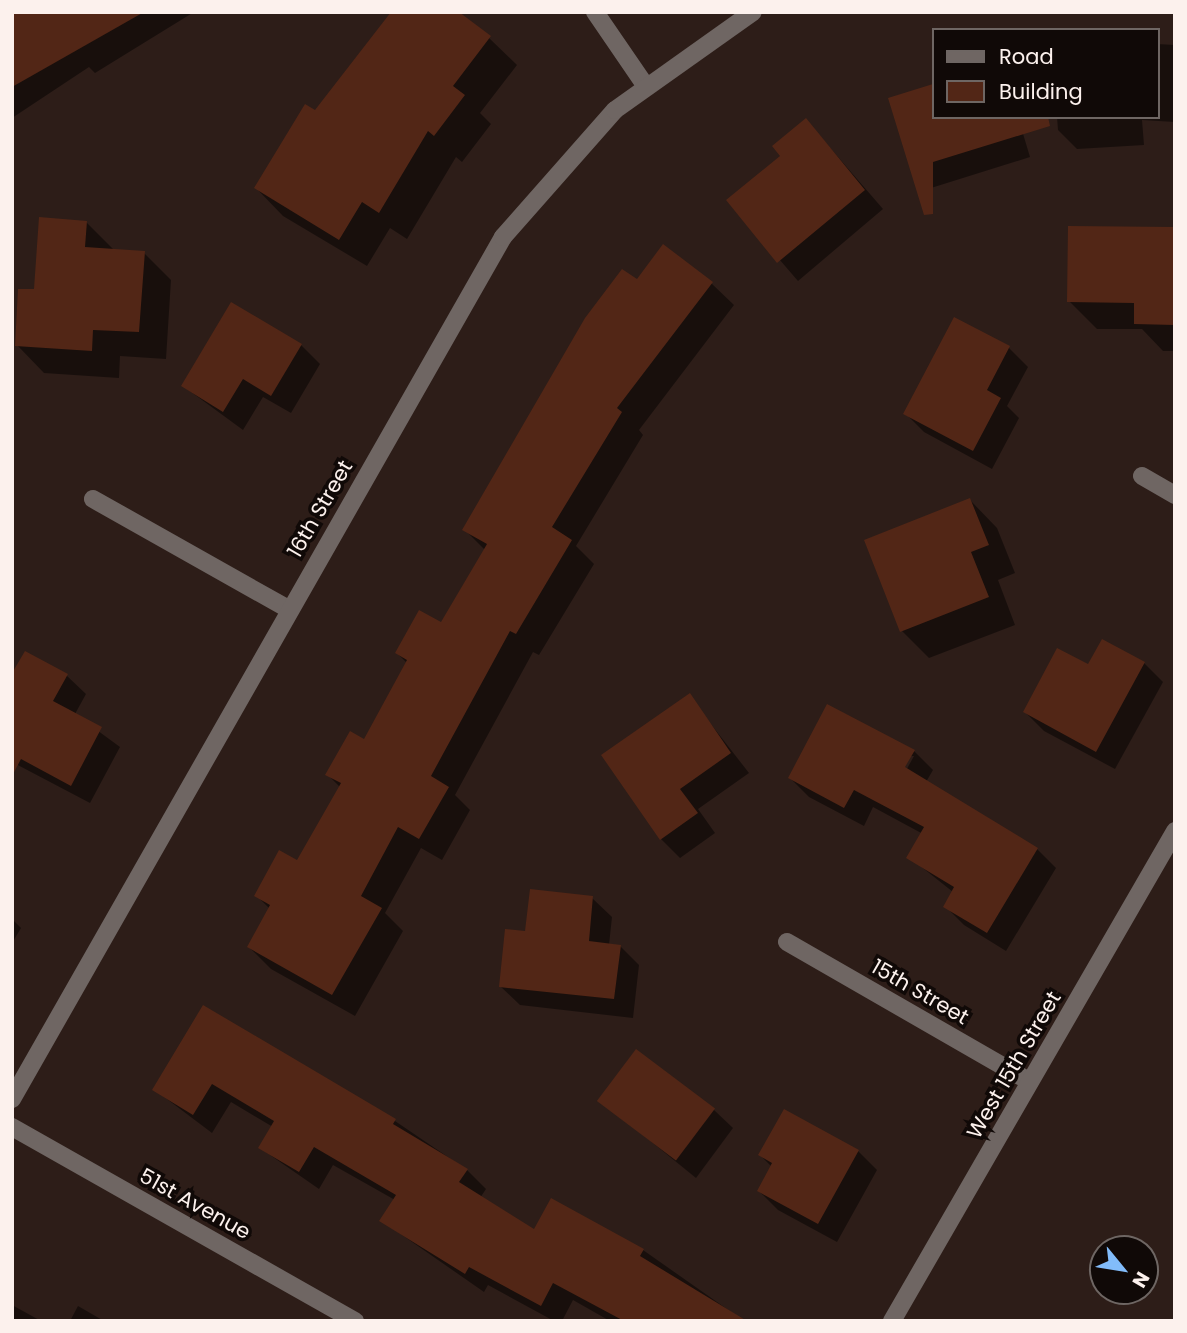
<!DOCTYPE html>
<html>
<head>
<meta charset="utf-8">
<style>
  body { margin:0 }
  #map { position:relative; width:1187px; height:1333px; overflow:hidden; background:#2d1d18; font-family:Poppins,sans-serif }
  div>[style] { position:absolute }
  .shadow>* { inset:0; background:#0007 }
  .building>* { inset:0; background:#522616; transform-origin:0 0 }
  .minor>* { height:18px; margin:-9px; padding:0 9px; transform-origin:9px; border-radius:9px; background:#6f6663 }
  span { translate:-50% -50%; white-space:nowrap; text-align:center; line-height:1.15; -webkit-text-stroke:7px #100907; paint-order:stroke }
  .street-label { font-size:21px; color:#fcf1ed }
  .frame { position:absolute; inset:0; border:14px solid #fcf1ed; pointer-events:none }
  .legend { position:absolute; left:932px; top:28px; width:228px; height:91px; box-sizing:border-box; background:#100907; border:2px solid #6e6663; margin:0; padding:9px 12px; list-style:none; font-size:21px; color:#fcf1ed }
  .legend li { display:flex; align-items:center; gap:14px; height:35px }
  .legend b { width:35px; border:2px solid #6e6663 }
  .north { position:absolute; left:1089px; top:1235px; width:70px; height:70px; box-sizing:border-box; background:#100907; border:2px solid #6e6663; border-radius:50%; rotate:120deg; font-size:19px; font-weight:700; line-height:28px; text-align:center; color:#fcf1ed }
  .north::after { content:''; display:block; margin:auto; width:24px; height:32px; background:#82bcfa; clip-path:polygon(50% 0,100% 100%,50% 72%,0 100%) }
</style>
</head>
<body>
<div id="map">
  <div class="shadow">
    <i style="clip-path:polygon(12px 12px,194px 12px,95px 73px,89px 67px,12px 118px)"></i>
    <i style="clip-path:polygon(489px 38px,517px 65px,480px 113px,491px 124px,462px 162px,456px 157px,407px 239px,390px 228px,367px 266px,283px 216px,256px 188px,316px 112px)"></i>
    <i style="clip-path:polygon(1157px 44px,1175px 45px,1175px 122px,1142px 120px,1144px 145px,1077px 149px,1058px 130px,1057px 117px,1157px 117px)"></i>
    <i style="clip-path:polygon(933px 86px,933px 117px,1018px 117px,1030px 157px,931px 188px,890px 99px)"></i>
    <i style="clip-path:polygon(806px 120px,883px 209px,798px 281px,729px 201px,782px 156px)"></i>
    <i style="clip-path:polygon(86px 222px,115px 251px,144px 253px,171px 280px,166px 359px,120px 356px,119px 378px,44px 373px,17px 345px,35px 291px)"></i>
    <i style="clip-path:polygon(1175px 229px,1175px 351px,1163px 351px,1142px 329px,1097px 329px,1069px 301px)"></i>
    <i style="clip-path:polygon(637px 282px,711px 283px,734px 305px,639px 430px,643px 435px,576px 546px,594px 564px,539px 655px,533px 652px,455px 795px,470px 810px,442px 860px,421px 848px,385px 913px,403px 931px,355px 1016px,271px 969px,249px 947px,270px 909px,256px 895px,298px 862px,340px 787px,328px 775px,365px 742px,407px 663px,397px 653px,442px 624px,486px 551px,465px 530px)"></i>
    <i style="clip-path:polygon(954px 319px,1009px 348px,1028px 367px,1007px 406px,1019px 418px,992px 469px,924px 432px,905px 413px)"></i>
    <i style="clip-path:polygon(301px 345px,320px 364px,291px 413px,263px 397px,243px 430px,183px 386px)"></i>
    <i style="clip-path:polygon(970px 500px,997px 528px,1015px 573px,998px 580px,1015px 625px,929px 658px,902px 631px)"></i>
    <i style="clip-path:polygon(1144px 663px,1163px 682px,1115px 769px,1044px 731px,1025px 712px,1089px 666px)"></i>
    <i style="clip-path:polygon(66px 675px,86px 694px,75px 714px,120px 747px,90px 803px,12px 762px)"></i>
    <i style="clip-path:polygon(689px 696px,749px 773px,698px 809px,715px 833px,680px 858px,661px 839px)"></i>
    <i style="clip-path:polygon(evenodd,914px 751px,933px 770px,926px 782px,1037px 849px,1056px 868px,1006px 951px,964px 925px,945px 906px,953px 892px,909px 857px,923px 834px,873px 807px,864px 826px,809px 797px,790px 778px,914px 751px,910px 756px,914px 756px,903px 776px,900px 774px,910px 756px)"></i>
    <i style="clip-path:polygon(592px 898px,612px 917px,609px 945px,620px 946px,639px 965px,633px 1018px,520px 1005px,500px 986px)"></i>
    <i style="clip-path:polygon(12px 919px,21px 928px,12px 943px)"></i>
    <i style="clip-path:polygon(204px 1007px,395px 1121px,467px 1170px,486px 1189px,480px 1198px,535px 1231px,643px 1250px,744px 1321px,610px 1321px,573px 1300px,562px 1321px,554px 1321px,488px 1285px,484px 1292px,382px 1221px,395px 1200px,333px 1165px,319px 1189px,260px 1148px,273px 1127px,231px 1102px,212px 1133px,155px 1090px)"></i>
    <i style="clip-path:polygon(600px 1100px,714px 1110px,733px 1128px,696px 1178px)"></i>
    <i style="clip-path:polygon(858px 1151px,877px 1170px,837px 1242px,778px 1210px,759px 1191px,772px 1167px,760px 1155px)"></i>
    <i style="clip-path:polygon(12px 1305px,41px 1321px,12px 1321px)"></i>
    <i style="clip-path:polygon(78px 1306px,104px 1321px,70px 1321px)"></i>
  </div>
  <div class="building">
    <i style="clip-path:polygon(12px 12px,144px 12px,12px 87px)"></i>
    <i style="clip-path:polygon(391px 12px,459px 12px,491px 36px,453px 86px,465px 95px,434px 136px,428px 131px,379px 213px,362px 202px,339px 240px,254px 188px,305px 104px,315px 110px)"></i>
    <i style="clip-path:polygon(933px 84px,933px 117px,1048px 117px,1050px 126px,933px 162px,933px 214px,924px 215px,888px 98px)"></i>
    <i style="clip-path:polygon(806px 118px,865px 190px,777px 263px,726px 200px,780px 156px,772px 146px)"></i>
    <i style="clip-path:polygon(39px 217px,87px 221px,85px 247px,145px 251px,139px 332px,93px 330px,92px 351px,15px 346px,18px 289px,34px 289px)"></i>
    <i style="clip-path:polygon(1068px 226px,1175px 227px,1175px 325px,1134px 324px,1134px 303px,1067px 302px)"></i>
    <i style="clip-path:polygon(663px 244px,713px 282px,617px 408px,622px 412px,552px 527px,572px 540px,516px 634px,510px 631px,431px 776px,449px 787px,419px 839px,398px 827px,361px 896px,382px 908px,332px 995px,247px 947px,270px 905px,254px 896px,279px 850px,297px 860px,341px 783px,325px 775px,350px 731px,364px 739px,407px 660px,395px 653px,419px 610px,441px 622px,487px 544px,462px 530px,585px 318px,622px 269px,637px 279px)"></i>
    <i style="clip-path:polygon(231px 302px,302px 344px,271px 396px,243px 379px,223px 412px,181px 386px)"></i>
    <i style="clip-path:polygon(954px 317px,1010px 346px,987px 390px,1001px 398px,973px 451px,903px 414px)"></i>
    <i style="clip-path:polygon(970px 498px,989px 545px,971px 552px,989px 597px,900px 632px,864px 540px)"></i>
    <i style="clip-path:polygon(1102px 639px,1145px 662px,1096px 752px,1023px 712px,1057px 648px,1088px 664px)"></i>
    <i style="clip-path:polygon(25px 651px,68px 674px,53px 701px,102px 727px,71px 786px,21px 759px,12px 776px,12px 673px)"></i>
    <i style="clip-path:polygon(690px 693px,731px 753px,680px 789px,698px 813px,660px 840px,601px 755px)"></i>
    <i style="clip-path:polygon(827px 704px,915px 750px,905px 767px,1038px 848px,987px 933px,943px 907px,954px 887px,906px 858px,924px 827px,854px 790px,844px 808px,788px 778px)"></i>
    <i style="clip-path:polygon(530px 889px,593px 896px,589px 941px,621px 945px,614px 999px,499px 987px,505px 929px,525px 931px)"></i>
    <i style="clip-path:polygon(203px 1005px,396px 1119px,393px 1124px,468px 1169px,459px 1182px,534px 1229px,551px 1198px,644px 1249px,640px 1256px,747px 1321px,624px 1321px,553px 1283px,541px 1306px,469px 1267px,465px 1274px,379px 1221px,396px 1195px,314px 1147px,299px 1172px,258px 1148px,274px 1121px,212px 1084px,193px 1115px,152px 1090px)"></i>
    <i style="left:636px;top:1049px;width:99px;height:65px;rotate:37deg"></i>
    <i style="clip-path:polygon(784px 1109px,859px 1150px,818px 1224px,757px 1191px,772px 1163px,758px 1155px)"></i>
  </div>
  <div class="minor">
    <i style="left:595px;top:12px;width:88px;rotate:55.6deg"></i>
    <i style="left:1142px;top:476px;width:38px;rotate:30deg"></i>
    <i style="left:93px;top:499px;width:224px;rotate:29.4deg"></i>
    <i style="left:787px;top:942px;width:280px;rotate:29.9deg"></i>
    <i style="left:12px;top:1099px;width:992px;rotate:-60.33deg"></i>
    <i style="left:503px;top:237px;width:169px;rotate:-48.6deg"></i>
    <i style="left:615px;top:110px;width:169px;rotate:-35.4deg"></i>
    <i style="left:12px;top:1127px;width:394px;rotate:29.5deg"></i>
    <i style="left:892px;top:1321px;width:566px;rotate:-59.99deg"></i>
  </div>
  <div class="street-label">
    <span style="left:320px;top:509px;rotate:-60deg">16th Street</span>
    <span style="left:920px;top:992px;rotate:30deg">15th Street</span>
    <span style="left:1014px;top:1065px;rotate:-60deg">West 15th Street</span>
    <span style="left:195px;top:1204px;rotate:29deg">51st Avenue</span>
  </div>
  <div class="frame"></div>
  <ul class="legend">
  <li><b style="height:9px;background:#6f6663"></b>Road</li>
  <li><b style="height:19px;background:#522616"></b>Building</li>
  </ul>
  <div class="north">N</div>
</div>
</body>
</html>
